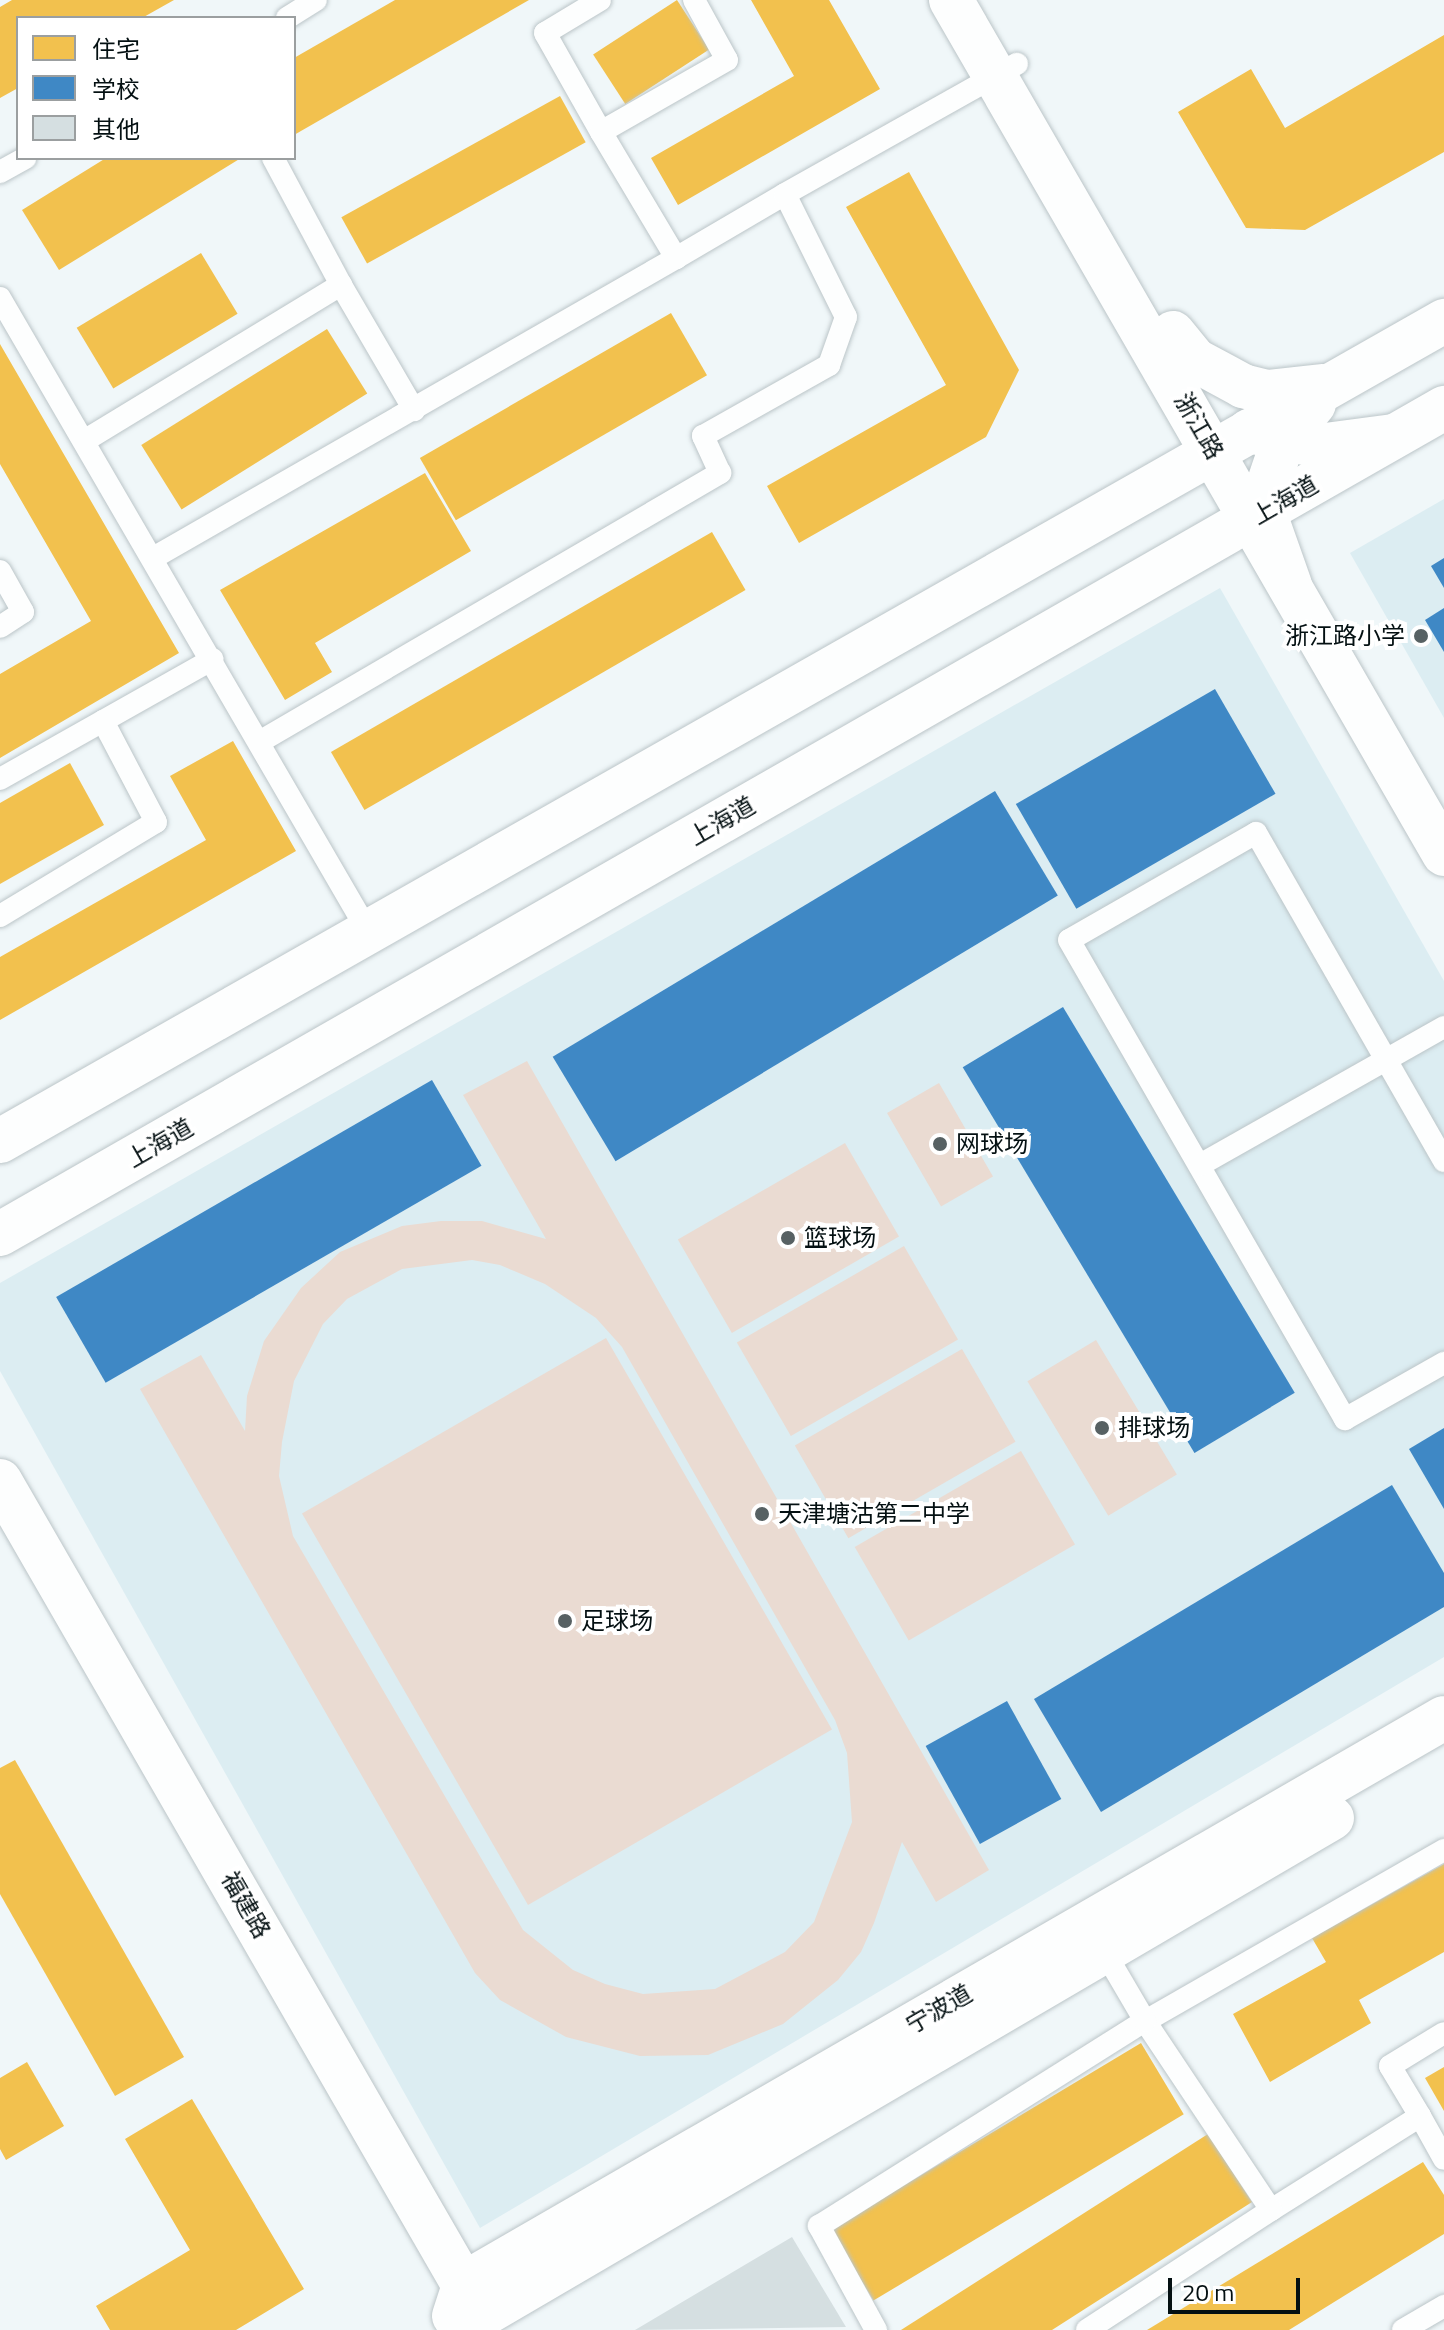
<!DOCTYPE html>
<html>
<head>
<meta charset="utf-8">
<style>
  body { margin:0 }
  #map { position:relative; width:1444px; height:2330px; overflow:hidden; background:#f0f7f9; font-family:"Titillium Web","Noto Sans SC",sans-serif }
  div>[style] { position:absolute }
  .built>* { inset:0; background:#dcedf2 }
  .green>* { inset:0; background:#eadbd2; transform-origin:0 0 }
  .homes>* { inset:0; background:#f2c14e; transform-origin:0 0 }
  .schools>* { inset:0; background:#3f88c5; transform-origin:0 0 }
  .building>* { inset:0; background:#d5dfe1 }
  .roads { filter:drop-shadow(0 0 2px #bbc5c8) drop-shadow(0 0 2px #bbc5c8) }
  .lane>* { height:22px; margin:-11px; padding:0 11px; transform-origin:11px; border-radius:11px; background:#fdfefe }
  .secondary>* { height:44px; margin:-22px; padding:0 22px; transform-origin:22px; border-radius:22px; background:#fdfefe }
  .primary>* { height:44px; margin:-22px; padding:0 22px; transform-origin:22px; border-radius:22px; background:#fdfefe }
  .dots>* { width:22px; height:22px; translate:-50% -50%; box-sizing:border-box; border:4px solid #fff; border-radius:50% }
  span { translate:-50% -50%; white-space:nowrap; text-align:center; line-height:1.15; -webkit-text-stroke:8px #fff; paint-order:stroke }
  .street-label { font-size:24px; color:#041012 }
  .poi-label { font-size:24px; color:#041012 }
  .right { translate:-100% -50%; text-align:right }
  .left { translate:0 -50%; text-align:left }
  .legend { position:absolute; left:16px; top:16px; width:280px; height:144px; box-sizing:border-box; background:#fff; border:2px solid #9b9fa0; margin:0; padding:10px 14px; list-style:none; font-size:24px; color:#041012 }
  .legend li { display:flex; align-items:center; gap:16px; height:40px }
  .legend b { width:40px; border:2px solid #9b9fa0 }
  .scale { position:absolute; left:1168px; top:2278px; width:132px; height:36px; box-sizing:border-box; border:4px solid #041012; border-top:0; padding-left:10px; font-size:24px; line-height:28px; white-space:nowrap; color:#041012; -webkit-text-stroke:6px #fff; paint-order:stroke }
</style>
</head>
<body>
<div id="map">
  <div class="built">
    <i style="clip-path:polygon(1444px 499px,1444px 718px,1350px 553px)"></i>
    <i style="clip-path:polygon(1220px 588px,1444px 981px,1444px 1657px,480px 2228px,0 1371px,0 1283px)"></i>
  </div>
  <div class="green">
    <i style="clip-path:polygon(evenodd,527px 1061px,989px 1870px,936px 1902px,902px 1842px,874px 1923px,861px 1952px,838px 1980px,783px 2024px,708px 2055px,640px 2056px,566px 2037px,500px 2000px,475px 1973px,140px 1389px,201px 1355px,245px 1431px,247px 1396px,264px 1341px,301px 1288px,340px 1252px,402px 1226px,441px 1221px,482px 1221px,546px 1239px,463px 1095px,527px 1061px,472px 1260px,500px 1265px,545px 1284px,596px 1318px,622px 1347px,835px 1720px,847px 1753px,852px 1822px,814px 1922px,785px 1952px,715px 1989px,643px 1994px,605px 1984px,573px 1970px,523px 1930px,293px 1536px,279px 1476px,282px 1442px,294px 1381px,323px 1324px,347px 1299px,402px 1269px,472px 1260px)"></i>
    <i style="left:939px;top:1083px;width:108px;height:60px;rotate:60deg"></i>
    <i style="left:845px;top:1143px;width:108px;height:193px;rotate:60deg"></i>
    <i style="left:904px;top:1246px;width:108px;height:193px;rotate:60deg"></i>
    <i style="left:606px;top:1338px;width:452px;height:351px;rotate:60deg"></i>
    <i style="left:1096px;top:1340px;width:157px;height:80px;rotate:59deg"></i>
    <i style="left:962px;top:1349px;width:107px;height:193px;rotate:60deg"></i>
    <i style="left:1021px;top:1451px;width:108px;height:192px;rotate:60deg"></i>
  </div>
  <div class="homes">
    <i style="clip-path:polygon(12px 0,174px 0,142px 18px,18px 18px,18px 88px,0 98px,0 7px)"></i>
    <i style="clip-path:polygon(395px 0,529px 0,294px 135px,294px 58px)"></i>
    <i style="left:677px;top:0;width:59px;height:100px;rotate:57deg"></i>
    <i style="clip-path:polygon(751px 0,829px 0,880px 89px,678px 205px,651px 158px,794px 76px)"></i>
    <i style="clip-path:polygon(1444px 35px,1444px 152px,1305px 230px,1246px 228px,1178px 112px,1251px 69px,1285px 128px)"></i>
    <i style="left:560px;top:96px;width:53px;height:250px;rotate:61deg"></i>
    <i style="clip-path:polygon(106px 158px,241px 158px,59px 270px,22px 210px)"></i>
    <i style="clip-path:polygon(909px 172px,1019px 370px,986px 437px,799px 543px,767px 486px,946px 385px,846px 207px)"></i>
    <i style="left:201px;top:253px;width:71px;height:145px;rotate:59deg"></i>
    <i style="left:671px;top:313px;width:72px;height:290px;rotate:60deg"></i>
    <i style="left:327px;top:329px;width:76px;height:219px;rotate:58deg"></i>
    <i style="clip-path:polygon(0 344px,179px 653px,0 758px,0 674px,91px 621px,0 464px)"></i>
    <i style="clip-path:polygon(425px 473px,471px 551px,315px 643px,332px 672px,285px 700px,220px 590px)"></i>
    <i style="left:712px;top:532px;width:67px;height:440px;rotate:60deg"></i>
    <i style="clip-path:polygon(233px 741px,296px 851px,0 1020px,0 957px,206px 840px,170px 776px)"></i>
    <i style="clip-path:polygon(70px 763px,104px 825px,0 884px,0 803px)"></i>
    <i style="clip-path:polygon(15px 1760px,184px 2057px,115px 2096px,0 1894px,0 1768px)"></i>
    <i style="clip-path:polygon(1444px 1864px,1444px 1952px,1359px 2000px,1371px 2023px,1270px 2082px,1233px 2014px,1326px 1962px,1312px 1938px)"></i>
    <i style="left:1141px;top:2043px;width:83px;height:362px;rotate:59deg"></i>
    <i style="clip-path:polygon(27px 2062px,64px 2126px,6px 2160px,0 2149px,0 2078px)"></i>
    <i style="clip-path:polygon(1444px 2067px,1444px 2111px,1425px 2078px)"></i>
    <i style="clip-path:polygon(192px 2099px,304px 2289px,236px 2330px,110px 2330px,96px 2306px,190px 2250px,125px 2139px)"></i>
    <i style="clip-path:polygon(1208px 2134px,1252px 2202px,1052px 2330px,901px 2330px)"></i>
    <i style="clip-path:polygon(1423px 2162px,1444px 2195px,1444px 2234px,1289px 2330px,1147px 2330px)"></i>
  </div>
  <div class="schools">
    <i style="clip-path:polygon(1444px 558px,1444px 588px,1431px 566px)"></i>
    <i style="clip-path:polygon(1444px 608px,1444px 652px,1425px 620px)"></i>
    <i style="left:1215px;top:689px;width:121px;height:230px;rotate:60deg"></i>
    <i style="left:995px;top:791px;width:122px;height:516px;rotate:59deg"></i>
    <i style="left:1063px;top:1007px;width:450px;height:117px;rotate:59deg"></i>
    <i style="left:432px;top:1080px;width:99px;height:434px;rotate:60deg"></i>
    <i style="clip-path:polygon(1444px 1428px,1444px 1509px,1409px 1449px)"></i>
    <i style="clip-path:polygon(1392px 1485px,1444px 1573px,1444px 1607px,1101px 1812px,1034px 1699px)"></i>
    <i style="left:1007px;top:1701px;width:112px;height:93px;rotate:61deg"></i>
  </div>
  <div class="building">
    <i style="clip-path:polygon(792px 2237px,846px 2327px,635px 2330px)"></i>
  </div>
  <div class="roads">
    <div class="lane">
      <i style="left:600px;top:0;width:64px;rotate:149deg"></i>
      <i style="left:545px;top:33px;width:114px;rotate:60.5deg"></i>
      <i style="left:694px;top:0;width:68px;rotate:61.2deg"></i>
      <i style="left:727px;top:60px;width:145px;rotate:150.3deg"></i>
      <i style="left:601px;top:132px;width:147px;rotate:59.2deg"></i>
      <i style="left:676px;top:258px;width:126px;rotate:-30.4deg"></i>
      <i style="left:287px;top:18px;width:34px;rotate:-32deg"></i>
      <i style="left:273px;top:158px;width:144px;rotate:61.8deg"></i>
      <i style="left:0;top:172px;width:29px;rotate:-29deg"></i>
      <i style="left:0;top:298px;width:734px;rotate:59.84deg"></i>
      <i style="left:84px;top:441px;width:301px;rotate:-31.3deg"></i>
      <i style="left:341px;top:285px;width:145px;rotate:59.7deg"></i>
      <i style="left:153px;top:558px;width:603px;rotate:-29.84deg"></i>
      <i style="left:0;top:571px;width:47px;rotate:60.7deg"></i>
      <i style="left:23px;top:612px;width:27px;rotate:147deg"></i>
      <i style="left:261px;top:741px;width:532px;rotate:-30.28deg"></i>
      <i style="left:720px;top:473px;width:41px;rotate:-114.7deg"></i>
      <i style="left:703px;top:436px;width:145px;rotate:-29.4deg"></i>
      <i style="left:829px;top:365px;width:51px;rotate:-70.5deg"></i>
      <i style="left:846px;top:317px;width:137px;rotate:-116.4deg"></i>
      <i style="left:785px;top:194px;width:266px;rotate:-29.3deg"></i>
      <i style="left:0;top:779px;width:244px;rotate:-29.4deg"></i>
      <i style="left:0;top:916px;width:182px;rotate:-31.1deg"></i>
      <i style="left:156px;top:822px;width:114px;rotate:-117.7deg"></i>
      <i style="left:1444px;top:1161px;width:378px;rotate:-119.8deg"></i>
      <i style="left:1256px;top:833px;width:215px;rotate:150.2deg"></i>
      <i style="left:1069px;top:940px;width:553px;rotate:60.05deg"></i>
      <i style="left:1345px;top:1419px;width:114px;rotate:-29.5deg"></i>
      <i style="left:1200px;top:1165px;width:280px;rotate:-29.5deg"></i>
      <i style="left:1444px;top:1850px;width:344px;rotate:150.2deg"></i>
      <i style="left:1145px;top:2021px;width:227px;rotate:56.3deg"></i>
      <i style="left:1271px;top:2210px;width:176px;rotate:-32.2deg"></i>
      <i style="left:1420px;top:2116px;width:49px;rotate:60.8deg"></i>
      <i style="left:1420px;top:2116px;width:58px;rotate:-121deg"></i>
      <i style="left:1390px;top:2066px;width:63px;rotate:-31.4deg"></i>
      <i style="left:876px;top:2330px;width:119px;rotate:-118.7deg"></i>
      <i style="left:819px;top:2226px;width:385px;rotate:-32.2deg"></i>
      <i style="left:1145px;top:2021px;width:87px;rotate:-120.4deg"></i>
      <i style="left:1087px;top:2330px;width:220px;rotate:-33.1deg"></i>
      <i style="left:1403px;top:2330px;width:48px;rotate:-30.3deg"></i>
    </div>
    <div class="secondary">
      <i style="left:951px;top:0;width:986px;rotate:60deg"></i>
      <i style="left:1249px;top:431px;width:71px;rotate:12.3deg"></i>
      <i style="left:1318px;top:446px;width:76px;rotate:-7.6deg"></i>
      <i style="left:0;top:1481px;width:957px;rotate:60.03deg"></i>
      <i style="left:454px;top:2316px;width:35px;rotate:-72deg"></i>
      <i style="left:465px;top:2283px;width:1130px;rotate:-29.99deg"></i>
      <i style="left:481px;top:2316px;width:986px;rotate:-30.34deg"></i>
    </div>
    <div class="primary">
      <i style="left:1173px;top:333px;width:35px;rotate:51deg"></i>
      <i style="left:1195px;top:360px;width:55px;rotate:28.4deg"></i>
      <i style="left:1243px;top:386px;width:25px;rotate:14deg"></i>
      <i style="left:1267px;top:392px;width:55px;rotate:-6.2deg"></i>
      <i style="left:1290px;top:585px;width:69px;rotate:-109.5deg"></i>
      <i style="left:1267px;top:520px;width:29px;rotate:-92deg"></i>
      <i style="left:1266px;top:491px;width:53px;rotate:-71.2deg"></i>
      <i style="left:1283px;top:441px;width:48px;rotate:-50deg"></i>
      <i style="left:0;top:1141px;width:1661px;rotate:-29.59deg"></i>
      <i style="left:0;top:1234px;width:1664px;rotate:-29.77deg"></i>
    </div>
  </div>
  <div class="dots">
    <i style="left:1421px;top:636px;background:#576163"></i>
    <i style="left:940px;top:1144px;background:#576163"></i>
    <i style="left:788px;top:1238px;background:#576163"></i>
    <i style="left:1102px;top:1428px;background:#576163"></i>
    <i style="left:762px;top:1514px;background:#576163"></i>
    <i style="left:565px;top:1621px;background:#576163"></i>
  </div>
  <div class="street-label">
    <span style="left:1199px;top:426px;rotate:60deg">浙江路</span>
    <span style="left:1285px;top:500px;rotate:-30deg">上海道</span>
    <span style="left:722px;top:821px;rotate:-30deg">上海道</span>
    <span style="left:160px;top:1143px;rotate:-30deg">上海道</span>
    <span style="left:246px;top:1905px;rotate:60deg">福建路</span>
    <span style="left:939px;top:2009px;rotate:-30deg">宁波道</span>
  </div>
  <div class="poi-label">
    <span class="right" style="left:1405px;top:636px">浙江路小学</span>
    <span class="left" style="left:956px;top:1144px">网球场</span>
    <span class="left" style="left:804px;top:1238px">篮球场</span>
    <span class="left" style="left:1118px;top:1428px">排球场</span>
    <span class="left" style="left:778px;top:1514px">天津塘沽第二中学</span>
    <span class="left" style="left:581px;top:1621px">足球场</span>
  </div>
  <ul class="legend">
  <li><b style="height:22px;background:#f2c14e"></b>住宅</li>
  <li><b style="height:22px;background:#3f88c5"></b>学校</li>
  <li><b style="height:22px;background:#d5dfe1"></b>其他</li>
  </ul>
  <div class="scale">20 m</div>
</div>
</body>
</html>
